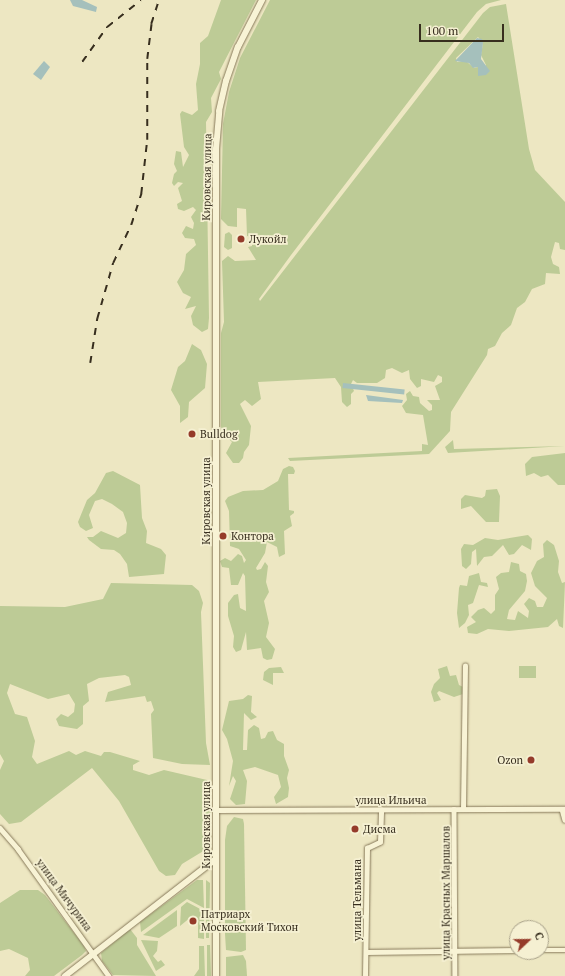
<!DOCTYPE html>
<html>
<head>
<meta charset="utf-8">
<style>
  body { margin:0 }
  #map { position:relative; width:565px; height:976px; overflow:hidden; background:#ede7c2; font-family:"PT Serif",serif }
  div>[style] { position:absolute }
  .green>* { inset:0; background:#bdcb96; transform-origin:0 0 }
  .water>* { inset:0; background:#a5c0bc; transform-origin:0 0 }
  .roads { filter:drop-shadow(0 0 1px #87795a) drop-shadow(0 0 1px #87795a) }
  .street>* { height:4.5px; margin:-2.25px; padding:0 2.25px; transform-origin:2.25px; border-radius:2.25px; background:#f8f3d5 }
  .secondary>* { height:6px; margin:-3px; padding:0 3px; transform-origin:3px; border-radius:3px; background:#f8f3d5 }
  .rail>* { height:1.5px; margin-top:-0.75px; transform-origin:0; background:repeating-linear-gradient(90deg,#372e1e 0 7px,transparent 0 14px) }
  .dots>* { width:11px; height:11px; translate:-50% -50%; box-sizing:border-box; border:2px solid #f5f0d2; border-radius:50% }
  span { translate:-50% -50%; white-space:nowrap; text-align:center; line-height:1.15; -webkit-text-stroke:3.5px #f5f0d2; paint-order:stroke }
  .street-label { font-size:11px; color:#372e1e }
  .poi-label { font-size:11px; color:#372e1e }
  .left { translate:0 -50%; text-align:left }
  .right { translate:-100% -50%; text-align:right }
  .north { position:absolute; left:509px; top:920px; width:40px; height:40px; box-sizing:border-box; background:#f5f0d2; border:1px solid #a9a28a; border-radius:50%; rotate:68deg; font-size:11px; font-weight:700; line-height:16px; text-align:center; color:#372e1e }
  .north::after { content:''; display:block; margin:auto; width:14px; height:18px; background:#953b2a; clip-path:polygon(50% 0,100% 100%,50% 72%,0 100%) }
  .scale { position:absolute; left:419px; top:24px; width:85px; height:18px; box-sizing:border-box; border:2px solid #372e1e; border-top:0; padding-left:5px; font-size:12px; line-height:14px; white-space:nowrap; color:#372e1e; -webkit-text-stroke:3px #f5f0d2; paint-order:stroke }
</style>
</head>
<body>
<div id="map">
  <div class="green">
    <i style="clip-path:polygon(221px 0,256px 0,219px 72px,221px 79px,211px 98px,212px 112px,206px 122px,209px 318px,208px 329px,202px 332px,193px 325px,191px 316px,196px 306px,185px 309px,191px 297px,183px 293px,177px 282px,184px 270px,186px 254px,196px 245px,194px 239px,185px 238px,182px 233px,186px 226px,193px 229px,194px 223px,191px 217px,196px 210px,193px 207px,184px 211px,178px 209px,177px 204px,182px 201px,178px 188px,183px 183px,178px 182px,174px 186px,172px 183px,174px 174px,177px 171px,174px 164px,176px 151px,181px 152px,183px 167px,189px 155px,184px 147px,180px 114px,182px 111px,192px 115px,198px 110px,196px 84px,200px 64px,200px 43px,208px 36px)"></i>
    <i style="clip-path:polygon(evenodd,270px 0,501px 0,486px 4px,477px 12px,291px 255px,259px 299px,260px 301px,483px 13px,490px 7px,506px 4px,529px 149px,535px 170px,565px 202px,565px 250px,560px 249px,559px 243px,555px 242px,551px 257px,553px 264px,559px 267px,560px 274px,546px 273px,545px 284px,532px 289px,525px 302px,517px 308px,511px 325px,502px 333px,495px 346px,488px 349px,487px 355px,451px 412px,450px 431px,429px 454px,290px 461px,288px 458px,422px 451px,422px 444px,428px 445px,423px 415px,406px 413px,402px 406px,407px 400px,406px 394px,410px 391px,413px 396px,419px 397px,420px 403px,429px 411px,432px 410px,432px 405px,427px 400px,440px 400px,435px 386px,442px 382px,442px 377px,438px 375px,434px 382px,421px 379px,421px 386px,417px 388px,410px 379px,409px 370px,402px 373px,392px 368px,386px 370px,385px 378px,377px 383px,357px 383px,353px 380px,351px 384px,354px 391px,351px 394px,351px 404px,347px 407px,342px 402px,341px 387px,335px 378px,258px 382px,261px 399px,252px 406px,245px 400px,240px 404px,251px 426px,249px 445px,244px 452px,243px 458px,239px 463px,233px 463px,226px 453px,232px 442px,222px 432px,221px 426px,221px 333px,224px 322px,222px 261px,228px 256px,235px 261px,256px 260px,248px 247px,252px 246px,252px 237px,247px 236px,246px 209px,237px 208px,237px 227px,228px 226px,221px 219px,223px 124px,229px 92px,240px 58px,270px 0,478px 37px,483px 43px,481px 55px,486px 65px,486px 75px,478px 75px,478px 67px,474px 68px,466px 61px,457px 62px,456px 58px,478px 37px)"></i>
    <i style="clip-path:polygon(229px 232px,232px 235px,232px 248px,228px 250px,224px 247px,225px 234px)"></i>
    <i style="clip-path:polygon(192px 344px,201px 350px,207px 364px,205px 388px,189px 402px,188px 417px,180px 423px,180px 406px,171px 390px,178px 367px,185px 361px)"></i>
    <i style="clip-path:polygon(453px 440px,454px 449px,565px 446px,448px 453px,445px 447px)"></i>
    <i style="clip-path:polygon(565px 453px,565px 485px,558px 485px,548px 475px,541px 477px,534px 473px,526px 476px,525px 464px,532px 457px)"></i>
    <i style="clip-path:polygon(289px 466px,293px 467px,295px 471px,294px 474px,288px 474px,289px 510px,294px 511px,294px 513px,290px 516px,292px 526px,284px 531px,285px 554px,279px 557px,277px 547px,267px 542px,265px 553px,256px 568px,257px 570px,261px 569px,265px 562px,268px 566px,266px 582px,269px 592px,264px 601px,269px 623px,266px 637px,275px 649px,272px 659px,267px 660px,263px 658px,261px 648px,247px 650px,246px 632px,241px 650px,236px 652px,233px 647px,234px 636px,228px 616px,228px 603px,234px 595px,238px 594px,240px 608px,246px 611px,245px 576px,243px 573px,238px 585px,231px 585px,229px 568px,222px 567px,220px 561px,225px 558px,231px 561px,238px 554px,242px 556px,244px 563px,246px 560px,239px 549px,230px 546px,229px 511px,225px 501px,228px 497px,243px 491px,263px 490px,278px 481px,283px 469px)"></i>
    <i style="clip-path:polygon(113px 471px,140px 485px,142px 518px,147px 531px,146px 543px,161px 549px,166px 555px,164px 574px,129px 577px,127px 564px,120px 554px,114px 550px,101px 549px,89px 540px,87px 537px,93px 537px,101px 531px,118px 538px,126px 533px,127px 523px,123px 512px,112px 504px,102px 499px,95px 501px,89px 515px,93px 528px,86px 531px,80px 527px,78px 522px,87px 500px,95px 493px,106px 473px)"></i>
    <i style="clip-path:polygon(497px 489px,500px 496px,499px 522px,486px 522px,471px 506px,461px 509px,461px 499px,465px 495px,482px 498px,485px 496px,486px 490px)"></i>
    <i style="clip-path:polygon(528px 535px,532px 539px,531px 550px,522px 545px,514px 554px,509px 555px,503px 545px,492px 556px,484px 557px,477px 566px,476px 549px,472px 552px,471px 564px,466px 569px,462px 566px,461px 549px,464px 544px,473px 545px,485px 538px,498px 540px)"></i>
    <i style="clip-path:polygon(547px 540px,554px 545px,559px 561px,558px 572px,562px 583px,565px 582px,563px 628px,559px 626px,557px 619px,548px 627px,509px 631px,488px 629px,477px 634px,468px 633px,467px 627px,476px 622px,471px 617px,478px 610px,484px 608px,491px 614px,495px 610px,495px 595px,499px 589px,496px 577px,501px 573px,509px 572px,511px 562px,519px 564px,520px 571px,526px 574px,527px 581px,525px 591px,509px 610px,507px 619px,515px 620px,518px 611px,528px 618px,529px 611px,524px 604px,529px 598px,535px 601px,537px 607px,543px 607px,547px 598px,535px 586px,531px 573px,537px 561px,544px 557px,543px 544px)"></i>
    <i style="clip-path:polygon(479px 573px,481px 582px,487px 583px,488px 587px,479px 585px,473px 603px,468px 605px,469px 615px,465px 623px,459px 628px,457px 613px,459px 588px,460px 585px,467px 586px,469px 576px)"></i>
    <i style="clip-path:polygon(111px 583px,192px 585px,199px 591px,203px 603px,201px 612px,206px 743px,210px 765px,182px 764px,153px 758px,151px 714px,154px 710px,151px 701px,147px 702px,145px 696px,105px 702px,108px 692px,131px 685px,129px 677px,125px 675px,99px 678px,87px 684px,89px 701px,83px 706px,83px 724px,77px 729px,59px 726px,56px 719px,61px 714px,68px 717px,74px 712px,75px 704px,69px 694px,48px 699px,10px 684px,7px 693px,15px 714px,27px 717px,35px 741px,32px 757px,37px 764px,69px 751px,76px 755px,85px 751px,101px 756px,104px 752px,110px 752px,140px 761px,133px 765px,133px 770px,149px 775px,164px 770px,207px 780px,211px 802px,210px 843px,205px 850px,182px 864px,175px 875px,166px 876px,159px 871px,119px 801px,92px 768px,21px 822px,9px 824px,0 814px,0 770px,4px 761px,0 754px,0 606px,65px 607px,103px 599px)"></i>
    <i style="clip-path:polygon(447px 666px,450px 676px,456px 675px,459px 685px,463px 687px,463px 694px,454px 697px,439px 691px,437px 693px,441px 700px,434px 702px,431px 692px,434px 684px,440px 678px,438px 669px)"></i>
    <i style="left:519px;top:666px;width:17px;height:12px"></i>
    <i style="clip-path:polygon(281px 667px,284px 673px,273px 673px,273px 685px,263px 680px,264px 672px,269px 668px)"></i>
    <i style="clip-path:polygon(248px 695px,252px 696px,251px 712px,257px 717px,251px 720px,244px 713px,243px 750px,247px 750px,248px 730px,254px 725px,259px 728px,261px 739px,265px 738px,268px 732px,273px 731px,277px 740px,284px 744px,284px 756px,289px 770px,287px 778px,289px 788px,288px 797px,276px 804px,274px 797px,281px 787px,278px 775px,255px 767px,243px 770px,247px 781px,245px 804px,236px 805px,230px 799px,236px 781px,233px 776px,229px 786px,233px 761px,227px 739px,222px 730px,229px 701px,243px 699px)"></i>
    <i style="clip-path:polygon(234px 817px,243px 819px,244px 824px,246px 950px,241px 952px,226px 950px,225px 934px,225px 840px,227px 826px)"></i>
    <i style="clip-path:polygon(197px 880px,203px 880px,204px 908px,187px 899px,141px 932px,140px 922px)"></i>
    <i style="clip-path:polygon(206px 880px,210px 883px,209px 938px,206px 938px)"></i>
    <i style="clip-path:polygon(20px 890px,38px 890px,45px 895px,84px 946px,86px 951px,82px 955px,54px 976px,25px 976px,30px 970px,28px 958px,9px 949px,0 951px,0 903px)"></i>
    <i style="clip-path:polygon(187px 902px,204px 911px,204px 939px,198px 938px,198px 920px,196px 917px,191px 917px,180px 926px,181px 907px)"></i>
    <i style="clip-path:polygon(177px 910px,177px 926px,159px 938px,143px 935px)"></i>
    <i style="clip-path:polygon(130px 929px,137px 938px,137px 945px,156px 976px,113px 975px,102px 961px,101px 953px)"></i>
    <i style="clip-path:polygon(141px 940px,158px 941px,157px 951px,153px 956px,158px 962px,161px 960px,165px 965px,156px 971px)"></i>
    <i style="clip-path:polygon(207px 945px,210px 945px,211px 976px,207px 976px)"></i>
    <i style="clip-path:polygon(199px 946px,204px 946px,205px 976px,194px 976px,199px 969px)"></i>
    <i style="clip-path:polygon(243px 955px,246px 961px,247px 976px,226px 976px,226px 957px)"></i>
  </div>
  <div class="water">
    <i style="clip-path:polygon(70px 0,82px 0,97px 7px,96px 12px,73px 6px)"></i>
    <i style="clip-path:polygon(477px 38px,482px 39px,483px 43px,481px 59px,490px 71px,486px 75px,478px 76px,478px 67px,473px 68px,469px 63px,455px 61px)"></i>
    <i style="clip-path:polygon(44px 61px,50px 67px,41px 80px,33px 74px)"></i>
    <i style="left:343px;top:383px;width:62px;height:5px;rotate:6deg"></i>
    <i style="clip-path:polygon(366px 395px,403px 400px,402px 403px,368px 401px)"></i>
  </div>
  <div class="roads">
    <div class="street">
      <i style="left:454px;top:809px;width:167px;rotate:89.7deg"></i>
      <i style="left:463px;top:809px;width:143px;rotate:-89.2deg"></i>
      <i style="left:562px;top:809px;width:11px;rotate:75deg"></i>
      <i style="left:216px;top:810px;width:349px;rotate:-0.2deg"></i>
      <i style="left:0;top:828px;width:28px;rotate:49deg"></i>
      <i style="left:18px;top:849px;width:156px;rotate:54.4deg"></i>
      <i style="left:541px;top:950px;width:24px"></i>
      <i style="left:366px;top:952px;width:151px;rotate:-0.8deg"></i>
      <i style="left:365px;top:976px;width:128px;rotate:-89.1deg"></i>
      <i style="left:367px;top:848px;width:14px;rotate:-25deg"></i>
      <i style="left:380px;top:842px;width:32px;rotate:-88deg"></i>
    </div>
    <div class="secondary">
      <i style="left:65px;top:976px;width:191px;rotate:-37.8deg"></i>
      <i style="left:216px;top:976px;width:827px;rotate:-90deg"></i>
      <i style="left:216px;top:149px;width:38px;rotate:-85deg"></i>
      <i style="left:219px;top:111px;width:31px;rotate:-77deg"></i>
      <i style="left:226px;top:81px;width:36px;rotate:-71deg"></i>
      <i style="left:238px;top:47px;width:53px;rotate:-62.9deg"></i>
    </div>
  </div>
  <div class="rail">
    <i style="left:82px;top:62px;width:43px;rotate:-54.5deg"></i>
    <i style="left:107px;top:27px;width:43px;rotate:-38.5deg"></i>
    <i style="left:90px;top:363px;width:45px;rotate:-81deg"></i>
    <i style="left:97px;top:319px;width:58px;rotate:-74.1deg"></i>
    <i style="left:113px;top:263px;width:42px;rotate:-64.7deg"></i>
    <i style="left:131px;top:225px;width:33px;rotate:-72deg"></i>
    <i style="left:141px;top:194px;width:54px;rotate:-83.7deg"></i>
    <i style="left:147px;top:140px;width:81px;rotate:-90deg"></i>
    <i style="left:147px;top:59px;width:35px;rotate:-83deg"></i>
    <i style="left:151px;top:24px;width:25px;rotate:-72deg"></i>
  </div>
  <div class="dots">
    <i style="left:241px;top:239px;background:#953b2a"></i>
    <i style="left:192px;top:434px;background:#953b2a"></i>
    <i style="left:223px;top:536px;background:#953b2a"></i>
    <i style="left:531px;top:760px;background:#953b2a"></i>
    <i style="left:355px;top:829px;background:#953b2a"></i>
    <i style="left:193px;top:921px;background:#953b2a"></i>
  </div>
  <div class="street-label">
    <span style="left:207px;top:177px;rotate:-89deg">Кировская улица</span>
    <span style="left:206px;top:501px;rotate:-90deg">Кировская улица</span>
    <span style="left:391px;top:800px">улица Ильича</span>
    <span style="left:206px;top:825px;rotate:-90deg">Кировская улица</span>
    <span style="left:446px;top:893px;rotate:-90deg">улица Красных Маршалов</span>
    <span style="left:64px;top:895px;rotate:54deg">улица Мичурина</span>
    <span style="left:357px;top:900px;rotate:-90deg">улица Тельмана</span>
  </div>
  <div class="poi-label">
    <span class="left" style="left:249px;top:239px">Лукойл</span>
    <span class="left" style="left:200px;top:434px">Bulldog</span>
    <span class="left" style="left:231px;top:536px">Контора</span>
    <span class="right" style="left:523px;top:760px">Ozon</span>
    <span class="left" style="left:363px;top:829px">Дисма</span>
    <span class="left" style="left:201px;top:921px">Патриарх<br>Московский Тихон</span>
  </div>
  <div class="north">С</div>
  <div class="scale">100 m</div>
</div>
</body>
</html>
